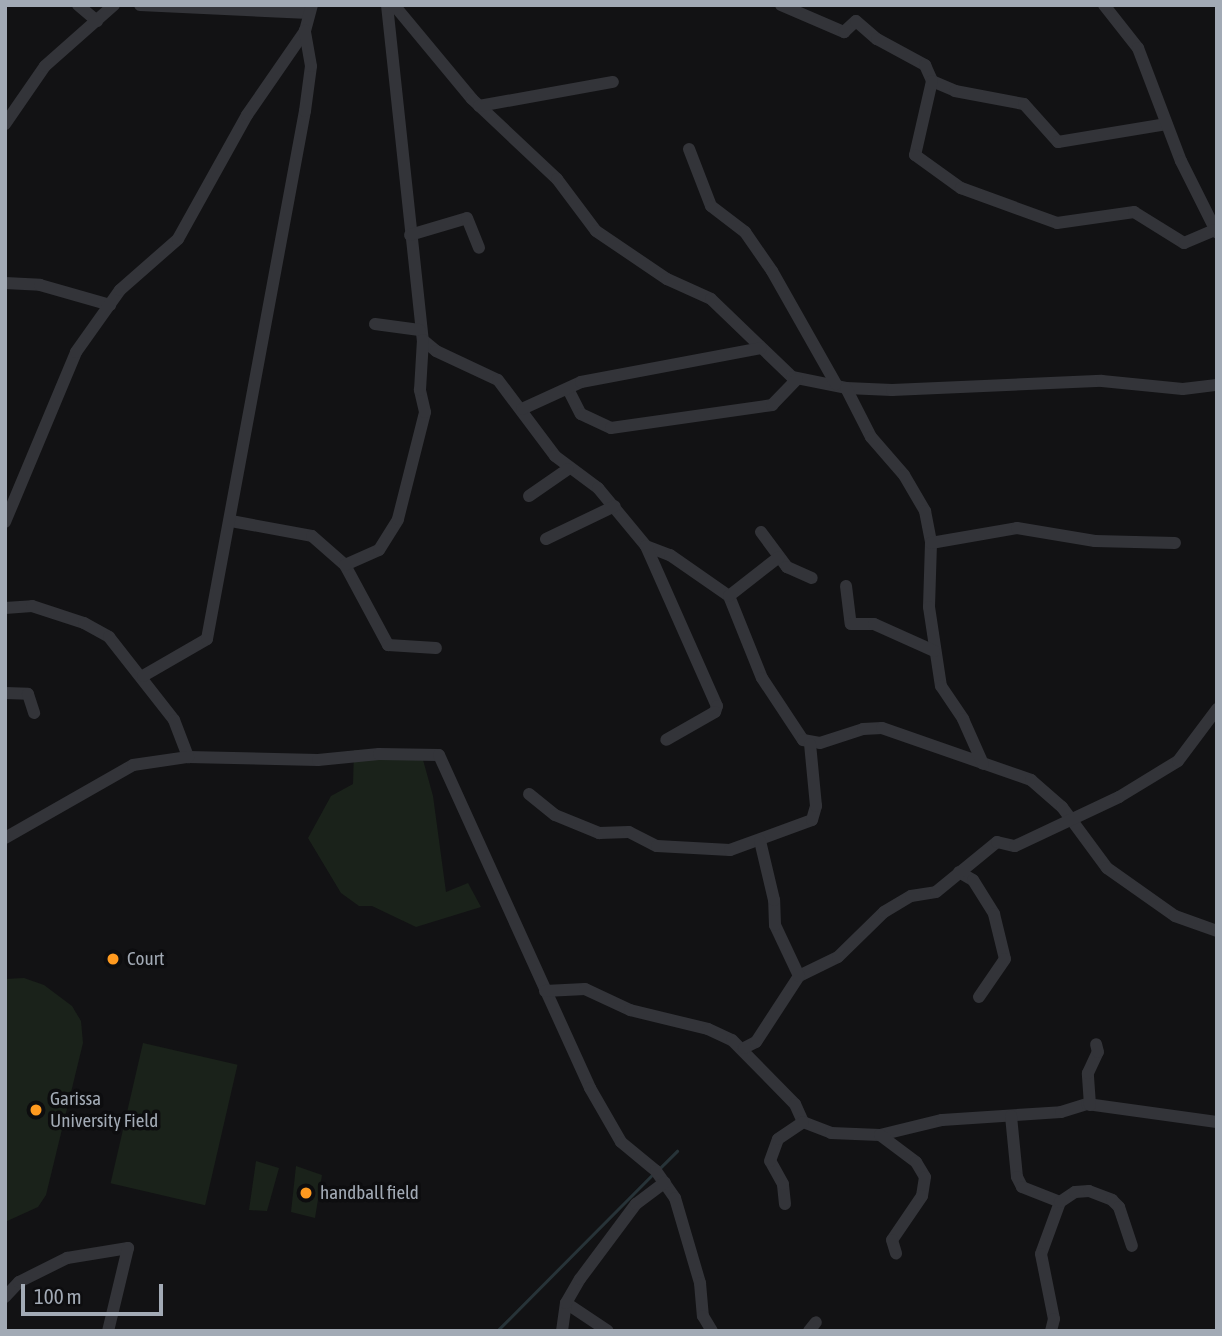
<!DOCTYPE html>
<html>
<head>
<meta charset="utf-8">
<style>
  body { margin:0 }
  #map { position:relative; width:1222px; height:1336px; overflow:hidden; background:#121214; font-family:"Asap Condensed",sans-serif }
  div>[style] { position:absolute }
  .green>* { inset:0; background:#1a221a; transform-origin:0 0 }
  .stream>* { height:2.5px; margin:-1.25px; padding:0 1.25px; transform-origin:1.25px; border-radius:1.25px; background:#273338 }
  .minor>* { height:12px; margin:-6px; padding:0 6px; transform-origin:6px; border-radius:6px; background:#333439 }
  .dots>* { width:19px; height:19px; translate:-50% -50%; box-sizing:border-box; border:4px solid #0d0d0f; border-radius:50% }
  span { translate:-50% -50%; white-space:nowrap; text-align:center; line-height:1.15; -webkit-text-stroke:7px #0d0d0f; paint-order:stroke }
  .poi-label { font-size:19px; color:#a2aab5 }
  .left { translate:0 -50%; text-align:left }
  .frame { position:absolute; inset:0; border:7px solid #a2aab5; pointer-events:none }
  .scale { position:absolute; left:21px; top:1284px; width:142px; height:32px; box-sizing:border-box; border:4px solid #a2aab5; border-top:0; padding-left:9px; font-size:21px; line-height:24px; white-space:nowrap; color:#a2aab5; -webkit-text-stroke:5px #0d0d0f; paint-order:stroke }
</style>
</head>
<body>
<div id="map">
  <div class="green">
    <i style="clip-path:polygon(420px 749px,433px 796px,446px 892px,468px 883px,481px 907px,416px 927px,372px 906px,359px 906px,341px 893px,308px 838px,331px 796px,353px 784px,354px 750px)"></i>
    <i style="clip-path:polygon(24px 978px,44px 985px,72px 1006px,81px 1021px,83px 1043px,46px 1195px,38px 1207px,5px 1222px,5px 979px)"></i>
    <i style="left:143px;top:1043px;width:97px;height:144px;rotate:13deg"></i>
    <i style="clip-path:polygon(256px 1161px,279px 1168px,267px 1211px,249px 1210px)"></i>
    <i style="clip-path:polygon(296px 1166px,322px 1175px,315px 1218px,291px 1212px)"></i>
  </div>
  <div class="stream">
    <i style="left:660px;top:1168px;width:24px;rotate:-45deg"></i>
    <i style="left:497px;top:1331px;width:220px;rotate:-45.2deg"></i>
  </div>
  <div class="minor">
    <i style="left:78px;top:5px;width:25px;rotate:40deg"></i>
    <i style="left:140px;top:5px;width:169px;rotate:2.7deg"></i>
    <i style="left:387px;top:5px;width:337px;rotate:83.9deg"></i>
    <i style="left:423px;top:340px;width:17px;rotate:40deg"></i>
    <i style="left:436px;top:351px;width:68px;rotate:25.1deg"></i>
    <i style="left:498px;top:380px;width:95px;rotate:53.1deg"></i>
    <i style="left:555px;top:456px;width:54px;rotate:36.7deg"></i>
    <i style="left:598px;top:488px;width:75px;rotate:50.4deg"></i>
    <i style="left:646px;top:546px;width:26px;rotate:21deg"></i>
    <i style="left:670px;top:555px;width:72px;rotate:34.8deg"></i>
    <i style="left:729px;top:596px;width:88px;rotate:68.1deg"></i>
    <i style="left:762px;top:678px;width:74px;rotate:56.5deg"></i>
    <i style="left:803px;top:740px;width:17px;rotate:10deg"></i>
    <i style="left:820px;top:743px;width:45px;rotate:-18deg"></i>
    <i style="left:863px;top:729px;width:19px;rotate:-3deg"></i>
    <i style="left:882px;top:728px;width:158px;rotate:19.2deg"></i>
    <i style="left:1031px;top:780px;width:41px;rotate:41.1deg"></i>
    <i style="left:1062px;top:807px;width:76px;rotate:53.6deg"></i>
    <i style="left:1107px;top:868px;width:83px;rotate:35.2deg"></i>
    <i style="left:1175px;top:916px;width:45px;rotate:19.7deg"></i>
    <i style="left:394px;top:5px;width:122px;rotate:50.3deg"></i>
    <i style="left:472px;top:99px;width:117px;rotate:43.3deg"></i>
    <i style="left:557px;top:179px;width:65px;rotate:53.1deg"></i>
    <i style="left:596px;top:231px;width:86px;rotate:34.1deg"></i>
    <i style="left:667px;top:279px;width:48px;rotate:24.4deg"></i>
    <i style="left:711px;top:299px;width:112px;rotate:43.9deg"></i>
    <i style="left:792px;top:377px;width:55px;rotate:11.5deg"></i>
    <i style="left:846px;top:388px;width:46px;rotate:2.5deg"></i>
    <i style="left:892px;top:390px;width:210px;rotate:-2.5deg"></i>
    <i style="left:1102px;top:381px;width:81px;rotate:5.6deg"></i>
    <i style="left:1183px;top:389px;width:34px;rotate:-7deg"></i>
    <i style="left:781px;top:5px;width:69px;rotate:23.2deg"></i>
    <i style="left:844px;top:32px;width:16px;rotate:-43deg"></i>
    <i style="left:856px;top:21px;width:28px;rotate:41deg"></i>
    <i style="left:877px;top:39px;width:55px;rotate:28.4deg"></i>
    <i style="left:925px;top:65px;width:17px;rotate:66deg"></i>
    <i style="left:932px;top:81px;width:25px;rotate:23deg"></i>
    <i style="left:955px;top:91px;width:70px;rotate:10.7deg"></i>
    <i style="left:1024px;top:104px;width:51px;rotate:48.2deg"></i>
    <i style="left:1058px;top:142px;width:110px;rotate:-9.4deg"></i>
    <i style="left:1104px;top:5px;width:55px;rotate:51.7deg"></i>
    <i style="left:1138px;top:48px;width:121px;rotate:69.2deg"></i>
    <i style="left:1181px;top:161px;width:80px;rotate:63.4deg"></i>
    <i style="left:932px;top:81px;width:76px;rotate:102.9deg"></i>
    <i style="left:915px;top:155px;width:57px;rotate:35.7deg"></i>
    <i style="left:961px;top:188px;width:102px;rotate:20deg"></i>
    <i style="left:1057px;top:223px;width:78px;rotate:-8.1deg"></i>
    <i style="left:1134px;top:212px;width:59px;rotate:31.8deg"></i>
    <i style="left:1184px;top:243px;width:33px;rotate:-23deg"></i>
    <i style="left:479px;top:106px;width:136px;rotate:-10.2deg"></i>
    <i style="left:5px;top:124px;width:70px;rotate:-55.4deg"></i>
    <i style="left:45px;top:66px;width:92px;rotate:-41.5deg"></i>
    <i style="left:689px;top:149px;width:61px;rotate:68.9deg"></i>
    <i style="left:711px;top:206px;width:43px;rotate:37.4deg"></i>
    <i style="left:745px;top:232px;width:47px;rotate:55.3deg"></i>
    <i style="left:772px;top:271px;width:130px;rotate:60.5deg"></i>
    <i style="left:410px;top:235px;width:59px;rotate:-16.6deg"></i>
    <i style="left:467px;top:218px;width:32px;rotate:68deg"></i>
    <i style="left:5px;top:283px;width:35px;rotate:3deg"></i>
    <i style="left:40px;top:285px;width:73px;rotate:15.9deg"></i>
    <i style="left:375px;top:324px;width:45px;rotate:7.6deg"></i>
    <i style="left:846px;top:388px;width:55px;rotate:63deg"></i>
    <i style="left:871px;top:437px;width:50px;rotate:49deg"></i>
    <i style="left:904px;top:475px;width:42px;rotate:59.7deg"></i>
    <i style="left:925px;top:511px;width:33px;rotate:79deg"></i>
    <i style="left:931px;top:543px;width:64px;rotate:91.8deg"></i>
    <i style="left:929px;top:607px;width:80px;rotate:81.4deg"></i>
    <i style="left:941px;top:686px;width:40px;rotate:56deg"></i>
    <i style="left:963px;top:719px;width:49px;rotate:66deg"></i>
    <i style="left:568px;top:389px;width:28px;rotate:63deg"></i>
    <i style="left:581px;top:414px;width:33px;rotate:25deg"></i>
    <i style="left:611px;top:428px;width:163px;rotate:-8.1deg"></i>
    <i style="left:772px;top:405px;width:36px;rotate:-46deg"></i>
    <i style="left:522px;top:409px;width:65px;rotate:-24.6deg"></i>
    <i style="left:581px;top:382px;width:183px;rotate:-10.7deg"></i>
    <i style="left:529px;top:496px;width:47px;rotate:-34.7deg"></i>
    <i style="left:231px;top:521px;width:82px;rotate:10.5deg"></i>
    <i style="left:312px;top:536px;width:44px;rotate:41.3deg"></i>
    <i style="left:345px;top:565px;width:91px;rotate:61.7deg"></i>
    <i style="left:388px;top:645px;width:48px;rotate:3.6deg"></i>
    <i style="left:5px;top:522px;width:184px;rotate:-67.3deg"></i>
    <i style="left:76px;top:352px;width:76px;rotate:-54.6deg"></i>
    <i style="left:120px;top:290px;width:77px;rotate:-41.3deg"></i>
    <i style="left:178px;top:239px;width:142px;rotate:-60.9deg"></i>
    <i style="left:247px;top:115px;width:102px;rotate:-55.4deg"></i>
    <i style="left:305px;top:31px;width:27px;rotate:-75deg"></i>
    <i style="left:761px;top:532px;width:44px;rotate:53.4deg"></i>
    <i style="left:787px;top:567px;width:27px;rotate:24deg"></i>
    <i style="left:546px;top:539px;width:76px;rotate:-25.6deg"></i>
    <i style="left:931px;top:543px;width:87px;rotate:-9.9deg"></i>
    <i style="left:1017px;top:528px;width:79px;rotate:9.5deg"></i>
    <i style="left:1095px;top:541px;width:80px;rotate:1.4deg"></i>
    <i style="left:646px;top:546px;width:175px;rotate:66.1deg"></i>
    <i style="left:717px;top:706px;width:6px;rotate:108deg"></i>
    <i style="left:715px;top:712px;width:56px;rotate:150.3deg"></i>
    <i style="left:345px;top:565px;width:37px;rotate:-24deg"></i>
    <i style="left:379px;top:550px;width:36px;rotate:-58deg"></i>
    <i style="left:398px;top:519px;width:110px;rotate:-75.8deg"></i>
    <i style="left:425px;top:412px;width:23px;rotate:-103deg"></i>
    <i style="left:420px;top:390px;width:50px;rotate:-86.6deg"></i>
    <i style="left:846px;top:586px;width:38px;rotate:83deg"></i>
    <i style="left:851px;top:624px;width:23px"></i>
    <i style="left:874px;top:624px;width:66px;rotate:24.2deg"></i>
    <i style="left:729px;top:596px;width:63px;rotate:-38deg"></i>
    <i style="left:5px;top:608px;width:27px;rotate:-4deg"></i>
    <i style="left:32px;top:606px;width:55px;rotate:18.1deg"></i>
    <i style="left:84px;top:623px;width:29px;rotate:29deg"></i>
    <i style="left:109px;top:637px;width:105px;rotate:51.9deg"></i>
    <i style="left:174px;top:720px;width:40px;rotate:69deg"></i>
    <i style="left:188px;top:757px;width:130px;rotate:1.3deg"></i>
    <i style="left:318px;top:760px;width:61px;rotate:-5.6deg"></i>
    <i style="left:379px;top:754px;width:60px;rotate:1deg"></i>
    <i style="left:439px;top:755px;width:366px;rotate:65.6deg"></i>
    <i style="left:590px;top:1088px;width:62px;rotate:60.1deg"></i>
    <i style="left:621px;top:1142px;width:45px;rotate:39.6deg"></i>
    <i style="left:656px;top:1171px;width:33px;rotate:55deg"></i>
    <i style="left:675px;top:1198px;width:89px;rotate:73.6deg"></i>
    <i style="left:700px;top:1283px;width:33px;rotate:85deg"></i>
    <i style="left:703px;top:1316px;width:17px;rotate:59deg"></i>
    <i style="left:143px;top:676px;width:74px;rotate:-30deg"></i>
    <i style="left:207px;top:639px;width:537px;rotate:-79.49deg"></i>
    <i style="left:305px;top:111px;width:45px;rotate:-82.4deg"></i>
    <i style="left:311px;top:66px;width:36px;rotate:-100deg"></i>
    <i style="left:5px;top:693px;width:23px;rotate:2deg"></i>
    <i style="left:28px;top:694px;width:20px;rotate:72deg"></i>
    <i style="left:529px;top:794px;width:33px;rotate:39deg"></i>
    <i style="left:555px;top:815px;width:48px;rotate:22.2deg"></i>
    <i style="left:599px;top:833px;width:30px;rotate:-2deg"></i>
    <i style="left:629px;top:832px;width:31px;rotate:27deg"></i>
    <i style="left:657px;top:846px;width:73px;rotate:3.1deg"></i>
    <i style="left:730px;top:850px;width:87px;rotate:-20.1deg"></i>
    <i style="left:812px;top:820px;width:15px;rotate:-74deg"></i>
    <i style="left:816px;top:806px;width:62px;rotate:-95.5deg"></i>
    <i style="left:5px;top:838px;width:147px;rotate:-29.7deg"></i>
    <i style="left:133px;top:765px;width:56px;rotate:-8.3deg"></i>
    <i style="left:959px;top:872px;width:16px;rotate:30deg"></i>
    <i style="left:973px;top:880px;width:40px;rotate:58deg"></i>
    <i style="left:994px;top:914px;width:46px;rotate:76.3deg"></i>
    <i style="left:1005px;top:959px;width:46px;rotate:124.4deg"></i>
    <i style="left:799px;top:976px;width:43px;rotate:-26deg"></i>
    <i style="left:838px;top:957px;width:64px;rotate:-44.4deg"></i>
    <i style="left:884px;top:912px;width:31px;rotate:-31deg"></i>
    <i style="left:911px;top:896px;width:25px;rotate:-9deg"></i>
    <i style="left:936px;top:892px;width:79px;rotate:-39.3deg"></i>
    <i style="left:997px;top:842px;width:18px;rotate:13deg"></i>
    <i style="left:1015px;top:846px;width:115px;rotate:-25.2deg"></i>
    <i style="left:1119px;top:797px;width:69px;rotate:-31.4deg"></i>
    <i style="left:1178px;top:761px;width:65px;rotate:-53.1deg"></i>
    <i style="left:545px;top:991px;width:40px;rotate:-2.9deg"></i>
    <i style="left:585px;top:989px;width:50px;rotate:25deg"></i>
    <i style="left:630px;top:1010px;width:80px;rotate:13.7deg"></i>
    <i style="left:708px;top:1029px;width:26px;rotate:25deg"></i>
    <i style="left:732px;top:1040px;width:90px;rotate:45.5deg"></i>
    <i style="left:795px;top:1104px;width:20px;rotate:66deg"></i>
    <i style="left:803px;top:1122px;width:30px;rotate:21deg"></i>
    <i style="left:831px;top:1133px;width:49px;rotate:2.3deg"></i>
    <i style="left:880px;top:1135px;width:64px;rotate:-13.6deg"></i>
    <i style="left:942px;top:1120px;width:119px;rotate:-3.8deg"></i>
    <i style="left:1061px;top:1112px;width:27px;rotate:-17deg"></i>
    <i style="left:1087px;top:1104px;width:131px;rotate:7.9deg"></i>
    <i style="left:744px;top:1048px;width:13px;rotate:-27deg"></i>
    <i style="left:756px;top:1042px;width:79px;rotate:-56.9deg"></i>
    <i style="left:799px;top:976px;width:56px;rotate:-115.2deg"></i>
    <i style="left:775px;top:925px;width:25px;rotate:-92deg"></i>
    <i style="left:774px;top:900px;width:61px;rotate:-103.3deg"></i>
    <i style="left:1090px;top:1105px;width:32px;rotate:-94deg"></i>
    <i style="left:1088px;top:1073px;width:23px;rotate:-65deg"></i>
    <i style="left:1098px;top:1052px;width:8px;rotate:-104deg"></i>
    <i style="left:1011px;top:1116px;width:61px;rotate:84.4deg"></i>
    <i style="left:1017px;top:1177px;width:11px;rotate:63deg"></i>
    <i style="left:1022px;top:1187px;width:41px;rotate:21.5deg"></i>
    <i style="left:1060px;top:1202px;width:55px;rotate:110.1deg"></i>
    <i style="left:1041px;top:1254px;width:66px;rotate:78.7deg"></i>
    <i style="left:1054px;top:1319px;width:12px;rotate:104deg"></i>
    <i style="left:880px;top:1135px;width:45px;rotate:36.9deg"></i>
    <i style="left:916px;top:1162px;width:17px;rotate:59deg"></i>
    <i style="left:925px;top:1177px;width:19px;rotate:99deg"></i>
    <i style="left:922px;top:1196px;width:53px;rotate:124.3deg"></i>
    <i style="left:892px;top:1240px;width:14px;rotate:73deg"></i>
    <i style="left:1060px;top:1202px;width:18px;rotate:-34deg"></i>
    <i style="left:1075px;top:1192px;width:14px;rotate:-4deg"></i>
    <i style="left:1089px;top:1191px;width:25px;rotate:21deg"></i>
    <i style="left:1112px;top:1200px;width:10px;rotate:45deg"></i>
    <i style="left:1119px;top:1207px;width:41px;rotate:71.6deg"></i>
    <i style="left:785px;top:1204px;width:20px;rotate:-96deg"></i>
    <i style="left:783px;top:1184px;width:26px;rotate:-119deg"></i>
    <i style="left:770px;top:1161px;width:23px;rotate:-70deg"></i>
    <i style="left:778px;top:1139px;width:30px;rotate:-34deg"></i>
    <i style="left:5px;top:1297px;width:21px;rotate:-47deg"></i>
    <i style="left:19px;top:1282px;width:54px;rotate:-26.6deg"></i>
    <i style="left:67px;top:1258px;width:62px;rotate:-9.3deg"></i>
    <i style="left:128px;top:1248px;width:85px;rotate:103.5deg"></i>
    <i style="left:566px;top:1303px;width:50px;rotate:33.7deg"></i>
    <i style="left:562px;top:1331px;width:28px;rotate:-82deg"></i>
    <i style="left:566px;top:1303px;width:28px;rotate:-60deg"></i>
    <i style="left:580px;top:1279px;width:94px;rotate:-53.3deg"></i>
    <i style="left:636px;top:1204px;width:36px;rotate:-37deg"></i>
    <i style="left:809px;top:1331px;width:11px;rotate:-52deg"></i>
  </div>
  <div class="dots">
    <i style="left:113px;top:959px;background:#ff9a1f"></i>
    <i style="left:36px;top:1110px;background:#ff9a1f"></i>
    <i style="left:306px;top:1193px;background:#ff9a1f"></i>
  </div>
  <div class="poi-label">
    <span class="left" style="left:127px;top:959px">Court</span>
    <span class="left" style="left:50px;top:1110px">Garissa<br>University Field</span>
    <span class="left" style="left:320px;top:1193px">handball field</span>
  </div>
  <div class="frame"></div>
  <div class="scale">100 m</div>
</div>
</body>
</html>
